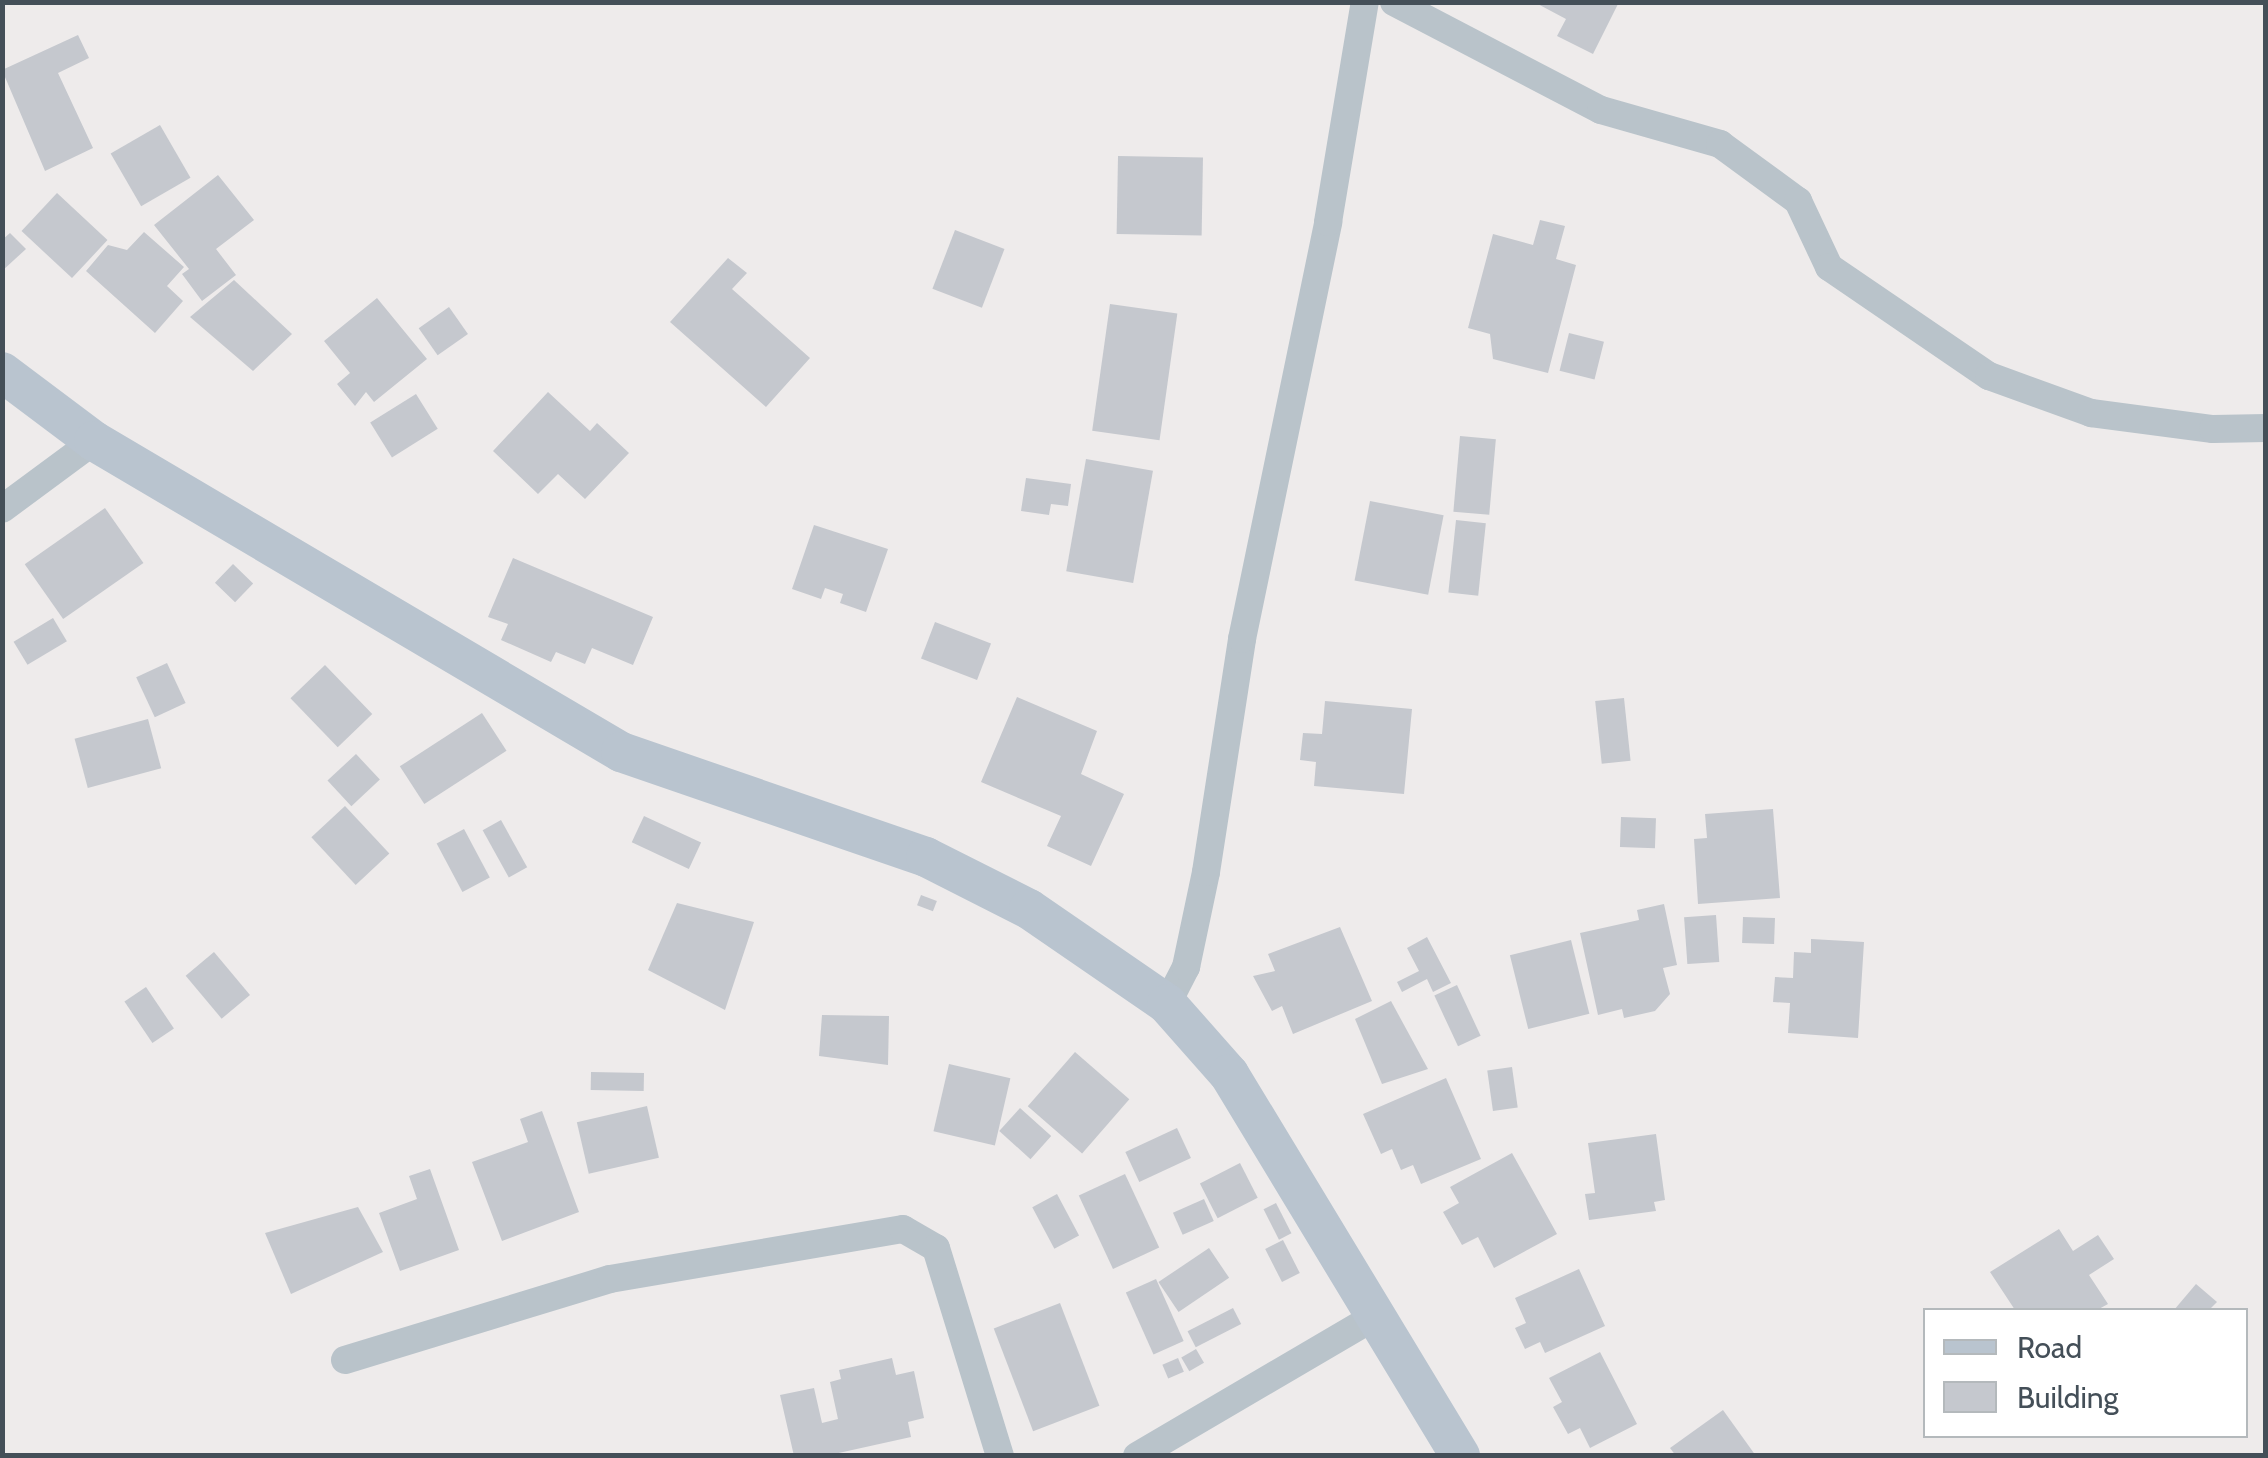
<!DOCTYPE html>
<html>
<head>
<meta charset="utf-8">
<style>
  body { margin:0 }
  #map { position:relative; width:2268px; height:1458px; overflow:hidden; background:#eeebeb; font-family:Cabin,sans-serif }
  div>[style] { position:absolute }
  .building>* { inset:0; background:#c5c8ce; transform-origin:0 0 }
  .street>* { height:28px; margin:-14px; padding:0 14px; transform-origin:14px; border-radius:14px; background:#b9c3ca }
  .secondary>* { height:40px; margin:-20px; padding:0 20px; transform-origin:20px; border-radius:20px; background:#b9c4cf }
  span { translate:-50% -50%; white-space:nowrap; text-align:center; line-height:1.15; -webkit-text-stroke:10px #fff; paint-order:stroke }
  .frame { position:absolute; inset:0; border:5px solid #444f58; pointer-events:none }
  .legend { position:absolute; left:1923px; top:1308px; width:325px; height:130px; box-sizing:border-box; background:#fff; border:2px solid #b4b9bc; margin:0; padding:12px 18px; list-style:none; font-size:30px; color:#444f58 }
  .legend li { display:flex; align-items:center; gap:20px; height:50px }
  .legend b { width:50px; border:2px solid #b4b9bc }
</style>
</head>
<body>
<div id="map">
  <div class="building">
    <i style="clip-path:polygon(1534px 2px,1619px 2px,1593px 54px,1557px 36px,1566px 19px)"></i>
    <i style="clip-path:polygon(78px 35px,89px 58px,58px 73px,93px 148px,45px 171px,2px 70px)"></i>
    <i style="left:160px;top:125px;width:61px;height:57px;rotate:60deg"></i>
    <i style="left:1118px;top:156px;width:85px;height:78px;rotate:1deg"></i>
    <i style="clip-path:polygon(218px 175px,254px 220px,216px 249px,236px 275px,202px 301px,182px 274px,189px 269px,154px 225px)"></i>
    <i style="left:57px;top:193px;width:69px;height:52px;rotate:43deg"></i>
    <i style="clip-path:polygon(1540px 220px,1565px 226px,1556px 259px,1576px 265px,1548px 373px,1493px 359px,1490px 334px,1468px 328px,1493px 234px,1533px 245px)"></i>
    <i style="left:955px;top:230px;width:53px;height:63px;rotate:21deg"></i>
    <i style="clip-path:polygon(144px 232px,184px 267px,167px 286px,183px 301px,155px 333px,86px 271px,108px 245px,127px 250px)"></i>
    <i style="clip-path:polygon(10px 233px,26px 249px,2px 271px,2px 240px)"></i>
    <i style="clip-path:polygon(728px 258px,747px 273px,732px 289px,810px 358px,766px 407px,670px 322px)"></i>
    <i style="clip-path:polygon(234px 280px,292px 334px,253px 371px,190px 317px)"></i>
    <i style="clip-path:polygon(377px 298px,427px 359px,374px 402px,366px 392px,355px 406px,337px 384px,350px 373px,324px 341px)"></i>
    <i style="left:1110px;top:304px;width:68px;height:128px;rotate:8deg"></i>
    <i style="left:449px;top:307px;width:33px;height:37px;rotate:55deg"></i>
    <i style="left:1569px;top:333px;width:36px;height:39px;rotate:14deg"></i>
    <i style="clip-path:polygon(548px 392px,590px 431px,597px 423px,629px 453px,585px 499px,558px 474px,538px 494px,493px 451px)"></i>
    <i style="left:416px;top:394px;width:41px;height:54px;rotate:58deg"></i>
    <i style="left:1460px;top:436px;width:36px;height:76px;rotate:5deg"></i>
    <i style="left:1086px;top:459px;width:68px;height:114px;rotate:10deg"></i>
    <i style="clip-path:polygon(1026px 478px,1071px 484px,1068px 506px,1051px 504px,1049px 515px,1021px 511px)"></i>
    <i style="left:1370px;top:501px;width:75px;height:81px;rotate:11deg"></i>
    <i style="left:105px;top:508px;width:67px;height:98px;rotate:55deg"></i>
    <i style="left:1456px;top:520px;width:30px;height:73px;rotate:6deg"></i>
    <i style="clip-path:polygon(814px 525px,888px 549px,866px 612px,840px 603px,843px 594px,825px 588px,821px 599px,792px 589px)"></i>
    <i style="clip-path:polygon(513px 558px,653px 617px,633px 665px,592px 648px,585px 664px,556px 652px,551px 662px,501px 640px,508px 624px,488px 617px)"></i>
    <i style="left:233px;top:564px;width:28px;height:26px;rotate:44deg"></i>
    <i style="left:53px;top:618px;width:27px;height:46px;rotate:59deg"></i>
    <i style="left:935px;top:622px;width:60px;height:39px;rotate:21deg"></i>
    <i style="left:167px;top:663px;width:44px;height:34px;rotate:65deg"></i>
    <i style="left:325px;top:665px;width:68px;height:48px;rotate:46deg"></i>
    <i style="clip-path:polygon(1017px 697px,1097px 731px,1081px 774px,1124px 794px,1091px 866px,1047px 846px,1061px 816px,981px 782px)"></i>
    <i style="left:1624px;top:698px;width:63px;height:29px;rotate:84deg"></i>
    <i style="clip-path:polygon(1325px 701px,1412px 709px,1404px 794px,1314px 786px,1316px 762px,1300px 760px,1303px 733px,1322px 734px)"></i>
    <i style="left:482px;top:713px;width:45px;height:98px;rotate:57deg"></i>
    <i style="left:148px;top:719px;width:51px;height:76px;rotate:75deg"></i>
    <i style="left:356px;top:754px;width:35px;height:39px;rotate:47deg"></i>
    <i style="left:345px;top:806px;width:65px;height:46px;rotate:47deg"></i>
    <i style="clip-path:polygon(1773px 809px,1780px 898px,1698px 904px,1694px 839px,1707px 838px,1705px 814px)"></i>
    <i style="left:644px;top:816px;width:63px;height:29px;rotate:25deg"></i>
    <i style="left:1621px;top:817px;width:35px;height:30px;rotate:2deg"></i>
    <i style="left:501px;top:820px;width:54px;height:21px;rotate:61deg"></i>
    <i style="left:464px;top:829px;width:55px;height:31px;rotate:62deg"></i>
    <i style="left:921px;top:895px;width:17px;height:11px;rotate:21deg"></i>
    <i style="clip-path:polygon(677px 903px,754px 922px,725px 1010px,648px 970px)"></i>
    <i style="clip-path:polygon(1664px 904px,1677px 965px,1663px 968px,1670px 994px,1655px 1011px,1624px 1018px,1622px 1009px,1598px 1015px,1580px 933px,1639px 920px,1637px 910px)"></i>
    <i style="left:1716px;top:915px;width:47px;height:32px;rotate:86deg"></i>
    <i style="left:1743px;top:917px;width:32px;height:26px;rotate:2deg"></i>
    <i style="clip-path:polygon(1340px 927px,1372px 1001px,1293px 1034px,1282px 1006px,1272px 1011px,1253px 976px,1275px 971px,1268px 954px)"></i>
    <i style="clip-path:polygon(1427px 937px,1451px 983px,1433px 992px,1427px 979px,1402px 992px,1397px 982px,1419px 971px,1407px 948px)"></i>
    <i style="clip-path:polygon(1811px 939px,1864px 942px,1858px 1038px,1788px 1033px,1790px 1003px,1773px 1002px,1775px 977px,1793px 978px,1794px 952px,1811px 953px)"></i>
    <i style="left:1571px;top:940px;width:76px;height:63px;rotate:76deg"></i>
    <i style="left:214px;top:952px;width:56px;height:37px;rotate:50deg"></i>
    <i style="left:1457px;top:985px;width:56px;height:25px;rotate:65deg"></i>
    <i style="left:146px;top:987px;width:50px;height:26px;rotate:56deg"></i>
    <i style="clip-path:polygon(1391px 1001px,1428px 1069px,1382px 1084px,1355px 1019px)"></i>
    <i style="clip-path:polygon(822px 1015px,889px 1016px,888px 1065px,819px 1056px)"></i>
    <i style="left:1075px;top:1052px;width:72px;height:72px;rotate:41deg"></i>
    <i style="left:949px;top:1064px;width:63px;height:69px;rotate:13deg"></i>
    <i style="left:1512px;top:1067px;width:41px;height:25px;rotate:82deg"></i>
    <i style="left:591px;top:1072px;width:53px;height:18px;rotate:1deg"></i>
    <i style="clip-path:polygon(1446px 1078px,1481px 1159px,1421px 1184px,1413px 1165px,1401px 1170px,1392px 1149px,1381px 1154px,1363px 1114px)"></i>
    <i style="left:647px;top:1106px;width:53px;height:72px;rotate:77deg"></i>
    <i style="left:1020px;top:1108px;width:42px;height:31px;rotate:42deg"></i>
    <i style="clip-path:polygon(542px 1111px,579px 1212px,502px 1241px,472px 1162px,528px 1142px,520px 1119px)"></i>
    <i style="left:1177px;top:1128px;width:33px;height:57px;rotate:65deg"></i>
    <i style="clip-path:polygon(1656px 1134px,1665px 1200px,1654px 1202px,1656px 1211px,1589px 1220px,1585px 1194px,1595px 1193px,1588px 1143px)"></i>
    <i style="clip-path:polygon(1512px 1153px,1557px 1234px,1494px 1268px,1478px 1237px,1462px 1245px,1443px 1212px,1459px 1203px,1450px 1187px)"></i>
    <i style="left:1240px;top:1163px;width:39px;height:45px;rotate:63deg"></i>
    <i style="clip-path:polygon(430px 1169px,459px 1250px,400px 1271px,379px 1213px,417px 1199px,409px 1176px)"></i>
    <i style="left:1125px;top:1174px;width:81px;height:51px;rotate:65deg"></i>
    <i style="left:1057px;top:1194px;width:47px;height:28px;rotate:62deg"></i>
    <i style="left:1204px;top:1199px;width:24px;height:34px;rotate:66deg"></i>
    <i style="left:1276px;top:1203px;width:34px;height:14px;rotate:63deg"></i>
    <i style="clip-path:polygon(358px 1207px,383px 1252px,291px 1294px,265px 1233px)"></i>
    <i style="clip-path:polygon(2059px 1229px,2073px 1251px,2098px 1235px,2114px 1259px,2089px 1275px,2108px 1304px,2097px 1310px,2015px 1310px,1990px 1272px)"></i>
    <i style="left:1283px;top:1240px;width:37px;height:20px;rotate:63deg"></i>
    <i style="left:1209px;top:1248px;width:36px;height:61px;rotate:56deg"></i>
    <i style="clip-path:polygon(1579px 1269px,1605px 1326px,1545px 1353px,1540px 1342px,1525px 1349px,1515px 1328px,1526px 1323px,1515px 1298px)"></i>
    <i style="left:1156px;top:1279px;width:68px;height:33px;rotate:66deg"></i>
    <i style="clip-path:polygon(2196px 1284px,2217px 1302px,2209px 1310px,2174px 1310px)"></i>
    <i style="left:1060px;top:1303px;width:110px;height:71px;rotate:69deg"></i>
    <i style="left:1233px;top:1308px;width:18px;height:51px;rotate:63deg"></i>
    <i style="left:1196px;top:1349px;width:16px;height:17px;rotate:60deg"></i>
    <i style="clip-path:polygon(1600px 1352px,1637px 1424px,1590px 1448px,1580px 1428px,1568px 1434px,1553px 1407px,1562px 1402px,1549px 1378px)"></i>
    <i style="clip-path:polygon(892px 1358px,896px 1375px,914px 1371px,924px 1418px,908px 1422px,911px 1437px,825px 1456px,794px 1456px,780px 1395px,814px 1388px,822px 1423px,838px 1419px,830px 1382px,841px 1379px,839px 1370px)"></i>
    <i style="left:1178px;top:1358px;width:15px;height:17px;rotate:67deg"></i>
    <i style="clip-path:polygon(1723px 1410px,1756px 1456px,1676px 1456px,1670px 1448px)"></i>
  </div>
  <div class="street">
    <i style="left:1394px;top:2px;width:233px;rotate:27.6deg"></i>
    <i style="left:1601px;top:110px;width:124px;rotate:15.9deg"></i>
    <i style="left:1720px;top:144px;width:97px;rotate:36.2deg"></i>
    <i style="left:1798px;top:201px;width:73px;rotate:64.8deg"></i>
    <i style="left:1829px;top:267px;width:194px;rotate:34.3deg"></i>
    <i style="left:1989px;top:376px;width:109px;rotate:19.9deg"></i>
    <i style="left:2091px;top:413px;width:123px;rotate:7.5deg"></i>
    <i style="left:2213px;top:429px;width:53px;rotate:-1.1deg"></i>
    <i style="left:2px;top:509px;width:114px;rotate:-36.5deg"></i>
    <i style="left:1167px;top:1004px;width:42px;rotate:-62.8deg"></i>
    <i style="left:1186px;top:967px;width:97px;rotate:-78.1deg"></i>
    <i style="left:1206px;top:872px;width:236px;rotate:-81.2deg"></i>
    <i style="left:1242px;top:639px;width:426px;rotate:-78.3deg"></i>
    <i style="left:1328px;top:222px;width:223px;rotate:-80.5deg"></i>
    <i style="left:345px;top:1360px;width:277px;rotate:-17deg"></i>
    <i style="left:610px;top:1279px;width:297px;rotate:-9.7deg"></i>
    <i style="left:903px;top:1229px;width:38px;rotate:30deg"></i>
    <i style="left:936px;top:1248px;width:218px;rotate:72.9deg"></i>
    <i style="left:1137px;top:1456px;width:278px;rotate:-30.4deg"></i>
  </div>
  <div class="secondary">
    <i style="left:2px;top:372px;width:115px;rotate:36.9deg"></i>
    <i style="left:94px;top:441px;width:612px;rotate:30.55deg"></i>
    <i style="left:621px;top:752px;width:323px;rotate:19deg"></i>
    <i style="left:926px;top:857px;width:115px;rotate:26.8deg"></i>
    <i style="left:1029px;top:909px;width:168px;rotate:34.5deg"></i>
    <i style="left:1167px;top:1004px;width:94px;rotate:48.5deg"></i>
    <i style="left:1229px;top:1074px;width:446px;rotate:58.8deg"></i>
  </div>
  <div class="frame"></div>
  <ul class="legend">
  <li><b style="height:12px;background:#b9c4cf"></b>Road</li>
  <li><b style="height:28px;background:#c5c8ce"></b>Building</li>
  </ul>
</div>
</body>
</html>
